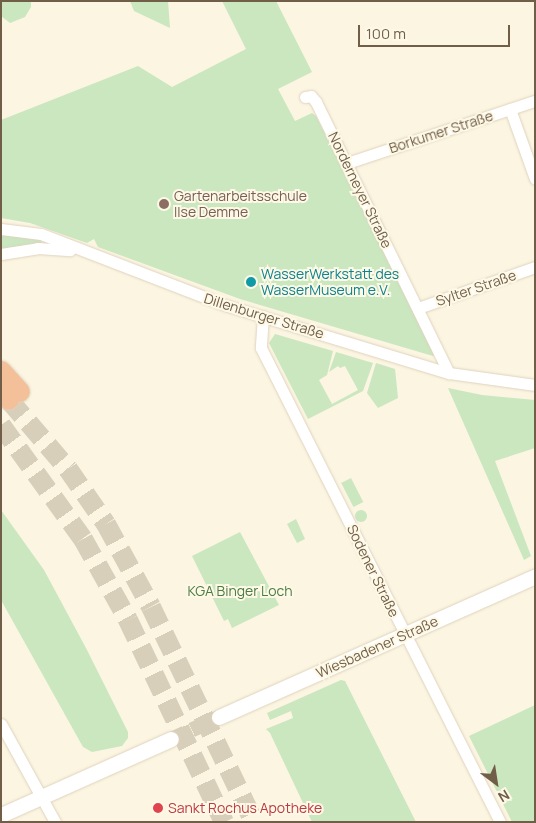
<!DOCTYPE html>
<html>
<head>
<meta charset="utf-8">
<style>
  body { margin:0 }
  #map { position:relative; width:536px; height:823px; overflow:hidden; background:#fbf5e1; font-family:Manrope,sans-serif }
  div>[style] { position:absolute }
  .green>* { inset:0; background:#cae7c0; transform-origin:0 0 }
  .round { border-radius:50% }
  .secondary-tunnel>* { height:15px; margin-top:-7.5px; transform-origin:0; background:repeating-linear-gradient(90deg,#d8cfbb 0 15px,transparent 0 23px) }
  .highway-tunnel>* { height:20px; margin-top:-10px; transform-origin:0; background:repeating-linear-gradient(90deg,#d8cfbb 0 20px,transparent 0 30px) }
  .roads { filter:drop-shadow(0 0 1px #dfd2bd) drop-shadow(0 0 1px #dfd2bd) }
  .street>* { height:11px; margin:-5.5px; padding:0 5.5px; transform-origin:5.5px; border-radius:5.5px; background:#fff }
  .secondary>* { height:15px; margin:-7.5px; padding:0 7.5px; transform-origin:7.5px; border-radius:7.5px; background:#fff }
  .highway>* { height:20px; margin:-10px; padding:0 10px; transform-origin:10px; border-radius:10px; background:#f3c099 }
  .dots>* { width:14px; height:14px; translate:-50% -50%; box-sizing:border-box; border:2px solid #fef9e6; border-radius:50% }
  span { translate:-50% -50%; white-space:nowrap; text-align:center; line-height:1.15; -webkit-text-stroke:4px #fef9e6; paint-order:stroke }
  .street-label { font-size:14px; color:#715e49 }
  .education-label { font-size:14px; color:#785e54 }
  .left { translate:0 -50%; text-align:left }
  .culture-label { font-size:14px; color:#0d838f }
  .park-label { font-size:14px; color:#4c7c44 }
  .health-label { font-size:14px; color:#be3a42 }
  .frame { position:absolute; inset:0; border:2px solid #715e49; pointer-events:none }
  .north { position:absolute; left:471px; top:758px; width:50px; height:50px; -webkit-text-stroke:4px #fef9e6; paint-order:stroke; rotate:149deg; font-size:14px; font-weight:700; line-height:20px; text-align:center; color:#715e49 }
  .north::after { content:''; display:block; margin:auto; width:18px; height:22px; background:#715e49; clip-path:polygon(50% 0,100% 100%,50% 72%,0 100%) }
  .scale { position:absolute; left:358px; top:25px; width:152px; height:22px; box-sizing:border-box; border:2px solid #715e49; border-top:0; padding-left:6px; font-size:15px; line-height:18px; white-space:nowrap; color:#715e49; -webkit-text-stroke:4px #fef9e6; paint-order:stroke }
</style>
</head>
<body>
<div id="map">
  <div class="green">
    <i style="clip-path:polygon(1px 1px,31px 2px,31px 7px,25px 17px,10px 23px,1px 16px)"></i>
    <i style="clip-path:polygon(130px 1px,168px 1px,170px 28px,134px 11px)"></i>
    <i style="clip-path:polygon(222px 1px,276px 1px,312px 72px,278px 89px,295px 121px,312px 113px,316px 116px,437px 353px,433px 356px,240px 299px,98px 247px,94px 239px,87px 243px,30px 223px,1px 218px,1px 120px,138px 66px,172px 87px,246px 49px)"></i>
    <i style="clip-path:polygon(1px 234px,42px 239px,41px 243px,1px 249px)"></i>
    <i style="clip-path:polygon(275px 334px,333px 351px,327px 375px,319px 380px,332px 404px,358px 390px,345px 366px,340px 368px,338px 366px,329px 372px,336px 352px,373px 363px,363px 391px,308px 419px,269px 343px)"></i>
    <i style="clip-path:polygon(376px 363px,395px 369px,398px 398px,378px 408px,367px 393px)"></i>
    <i style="clip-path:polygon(448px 388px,482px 395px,535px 400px,535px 448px,495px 461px,531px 556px,524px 560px)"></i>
    <i style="left:351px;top:478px;width:27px;height:11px;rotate:63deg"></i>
    <i class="round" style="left:355px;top:510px;width:12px;height:12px"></i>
    <i style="clip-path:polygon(1px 510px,44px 570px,87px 650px,128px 732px,128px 738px,122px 746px,92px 752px,83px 747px,1px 600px)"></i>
    <i style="clip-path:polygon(296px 519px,305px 539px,297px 543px,287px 524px)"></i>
    <i style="clip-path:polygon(240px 532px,279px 605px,232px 628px,228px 619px,224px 621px,192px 556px)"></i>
    <i style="clip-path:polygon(341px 680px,345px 681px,416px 822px,312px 822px,270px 733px,266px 729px,293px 718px,291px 711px,270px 720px,267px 713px)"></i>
    <i style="clip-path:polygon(535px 705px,535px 822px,512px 822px,469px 736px)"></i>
  </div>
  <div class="secondary-tunnel">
    <i style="left:171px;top:739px;width:53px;rotate:-24.6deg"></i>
  </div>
  <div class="highway-tunnel">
    <i style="left:9px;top:400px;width:91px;rotate:49.5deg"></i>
    <i style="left:68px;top:469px;width:67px;rotate:55.4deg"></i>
    <i style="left:106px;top:524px;width:94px;rotate:61.5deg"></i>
    <i style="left:151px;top:607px;width:238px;rotate:64.4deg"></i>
    <i style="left:1px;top:425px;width:140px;rotate:54.3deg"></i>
    <i style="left:83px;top:539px;width:93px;rotate:60.9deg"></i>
    <i style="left:128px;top:620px;width:224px;rotate:64.6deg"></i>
  </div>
  <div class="roads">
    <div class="street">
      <i style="left:305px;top:97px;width:6px;rotate:-9deg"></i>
      <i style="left:311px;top:96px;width:8px;rotate:50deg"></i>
      <i style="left:316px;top:102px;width:302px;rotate:63.9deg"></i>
      <i style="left:510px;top:109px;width:74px;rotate:70.3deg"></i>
      <i style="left:347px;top:163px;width:198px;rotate:-18.3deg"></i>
      <i style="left:1px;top:229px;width:40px;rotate:7.1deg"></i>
      <i style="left:41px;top:234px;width:200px;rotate:21.1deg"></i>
      <i style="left:228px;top:306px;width:231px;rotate:16.9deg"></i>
      <i style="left:449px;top:373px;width:87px;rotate:7.9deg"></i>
      <i style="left:1px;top:254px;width:37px;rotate:-9deg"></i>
      <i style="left:38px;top:248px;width:32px;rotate:4deg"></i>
      <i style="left:418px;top:308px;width:124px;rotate:-19.3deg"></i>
      <i style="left:263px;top:316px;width:32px;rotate:94deg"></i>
      <i style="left:261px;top:348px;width:531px;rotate:63.24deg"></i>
      <i style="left:1px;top:724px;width:112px;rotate:61.1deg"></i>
    </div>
    <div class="secondary">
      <i style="left:219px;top:717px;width:346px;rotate:-24deg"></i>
      <i style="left:1px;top:815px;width:186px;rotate:-24.1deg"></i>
    </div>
    <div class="highway">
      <i style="left:1px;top:371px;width:28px;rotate:48deg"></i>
      <i style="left:1px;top:392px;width:11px;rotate:45deg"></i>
    </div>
  </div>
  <div class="dots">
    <i style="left:164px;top:204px;background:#8d6e63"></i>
    <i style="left:251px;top:282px;background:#0f9aa8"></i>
    <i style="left:158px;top:808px;background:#e0444e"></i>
  </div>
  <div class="street-label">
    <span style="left:441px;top:132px;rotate:-18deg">Borkumer Straße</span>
    <span style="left:360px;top:190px;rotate:64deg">Norderneyer Straße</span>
    <span style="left:476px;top:288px;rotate:-19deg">Sylter Straße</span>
    <span style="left:264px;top:316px;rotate:17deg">Dillenburger Straße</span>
    <span style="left:373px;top:571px;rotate:64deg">Sodener Straße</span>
    <span style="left:377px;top:647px;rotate:-24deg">Wiesbadener Straße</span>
  </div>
  <div class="education-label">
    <span class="left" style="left:174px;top:204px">Gartenarbeitsschule<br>Ilse Demme</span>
  </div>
  <div class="culture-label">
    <span class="left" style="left:261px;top:282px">WasserWerkstatt des<br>WasserMuseum e.V.</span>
  </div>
  <div class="park-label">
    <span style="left:240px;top:591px">KGA Binger Loch</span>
  </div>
  <div class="health-label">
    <span class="left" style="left:168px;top:808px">Sankt Rochus Apotheke</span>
  </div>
  <div class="frame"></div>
  <div class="north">N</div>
  <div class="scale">100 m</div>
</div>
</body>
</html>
